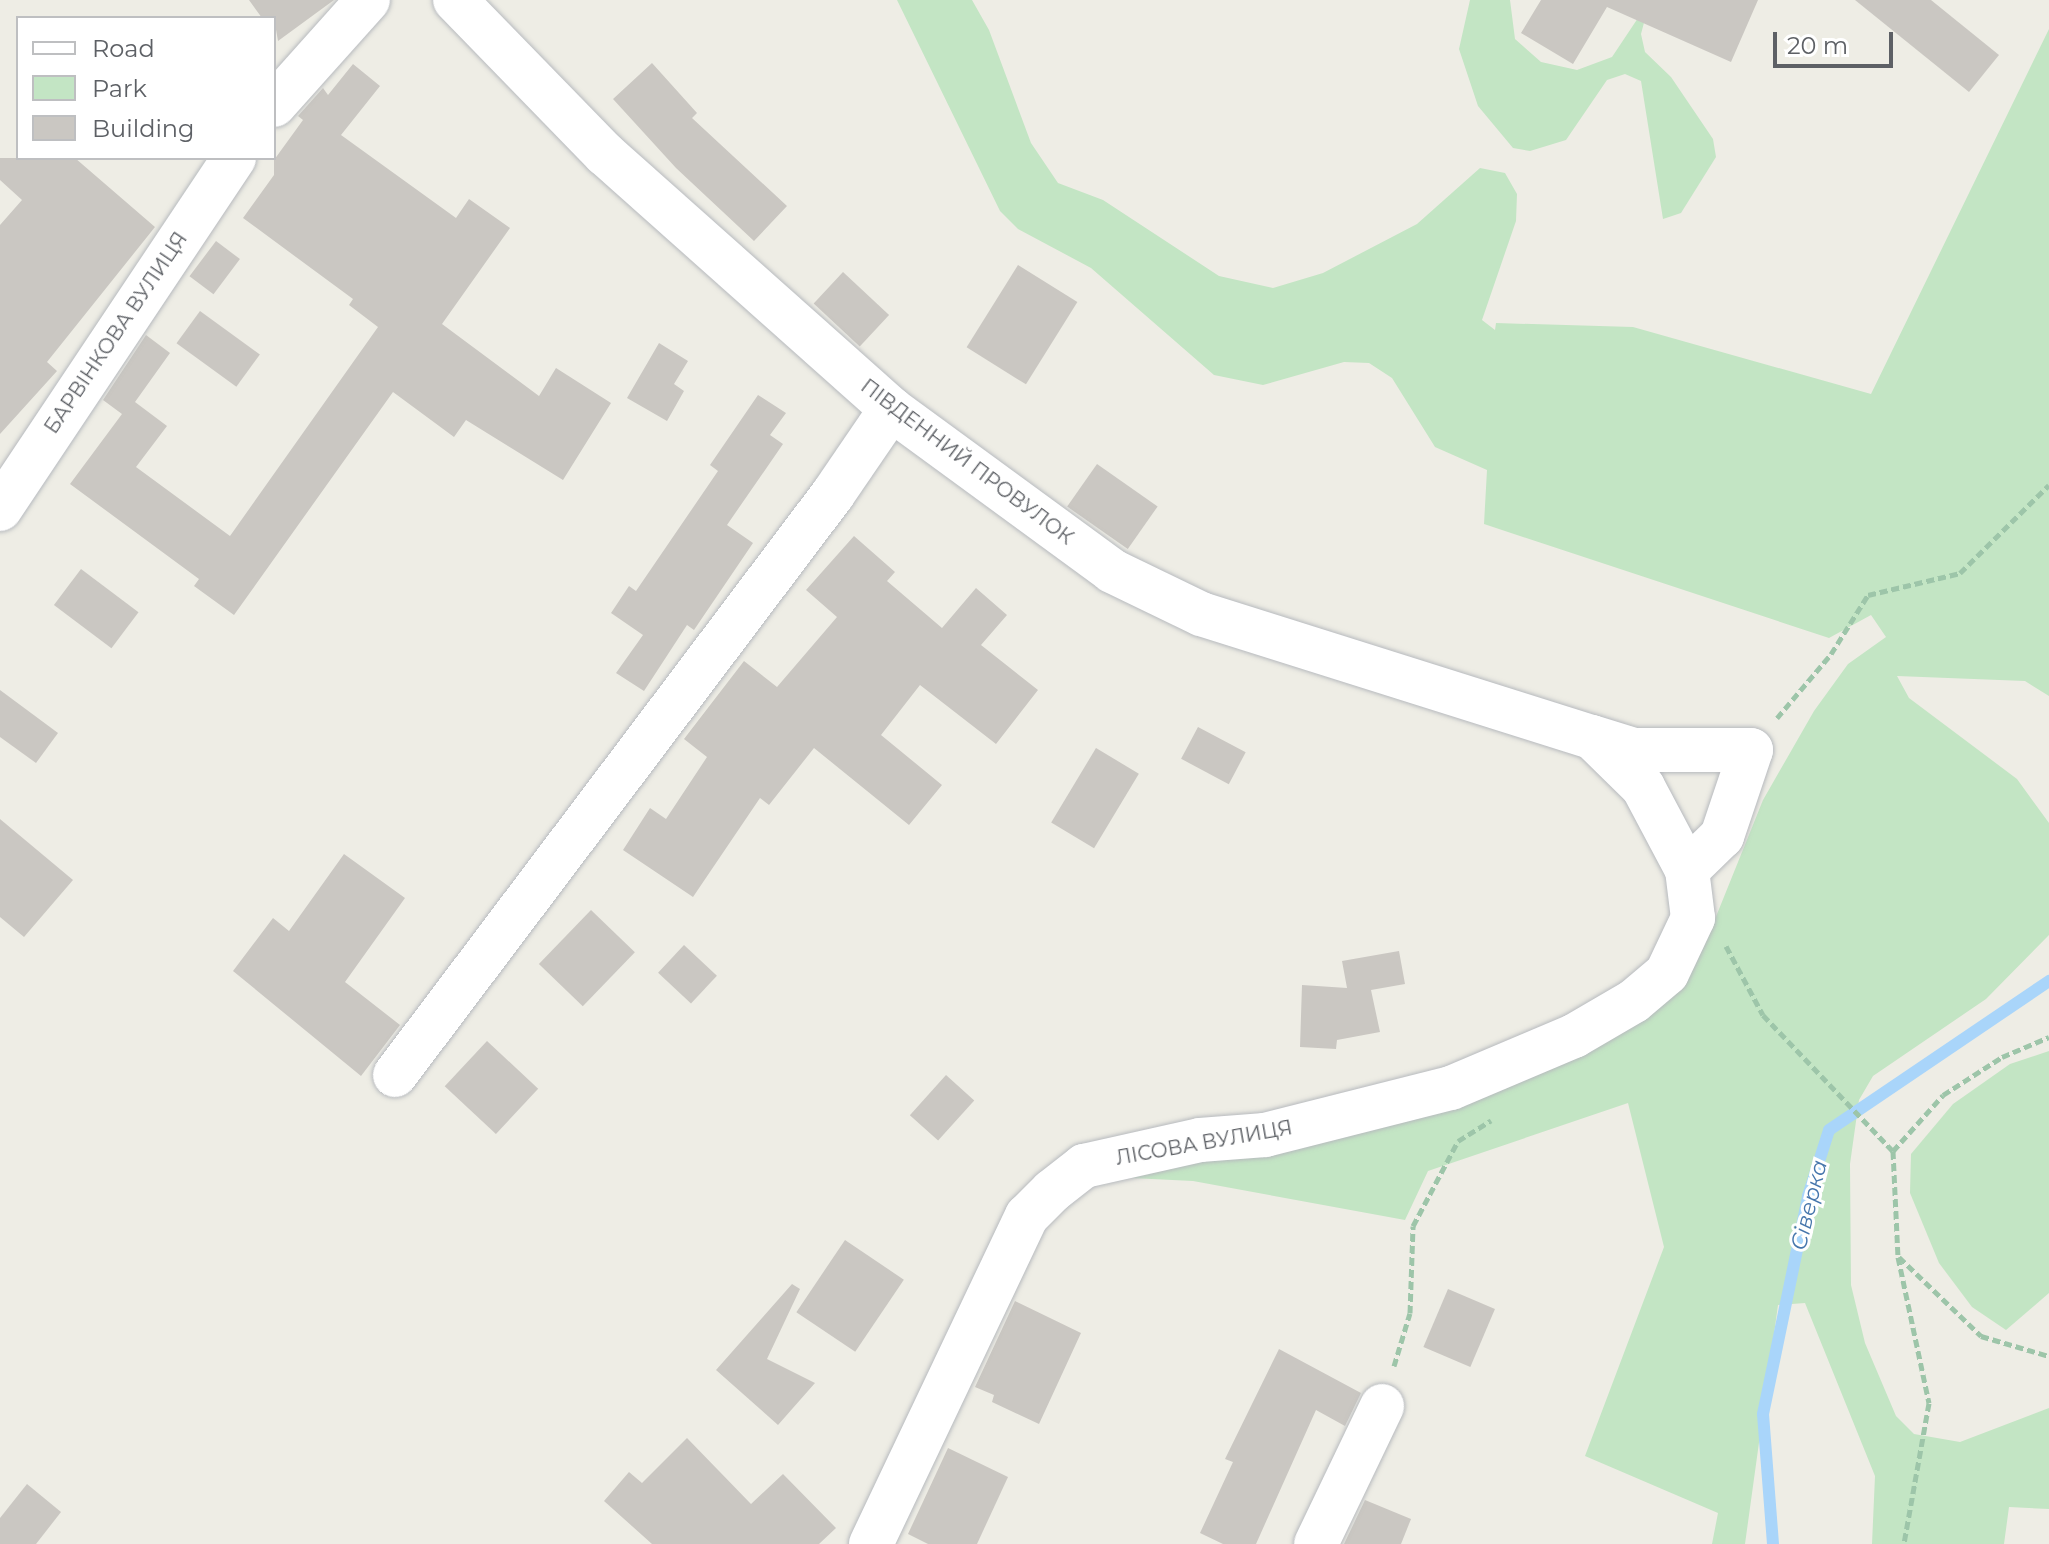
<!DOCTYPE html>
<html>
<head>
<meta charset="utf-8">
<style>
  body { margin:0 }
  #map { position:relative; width:2049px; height:1544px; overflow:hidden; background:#eeede5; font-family:Montserrat,sans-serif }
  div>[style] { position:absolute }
  .green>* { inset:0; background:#c3e5c4 }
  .stream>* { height:12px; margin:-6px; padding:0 6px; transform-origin:6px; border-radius:6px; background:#a9d5fa }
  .building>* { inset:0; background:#cac7c2; transform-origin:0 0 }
  .path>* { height:5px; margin-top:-2.5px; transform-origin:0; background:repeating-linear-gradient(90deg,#9dc5a9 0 8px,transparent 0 12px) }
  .roads { filter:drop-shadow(0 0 2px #b7babe) drop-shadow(0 0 2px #b7babe) }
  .minor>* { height:44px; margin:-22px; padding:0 22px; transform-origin:22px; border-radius:22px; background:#fff }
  span { translate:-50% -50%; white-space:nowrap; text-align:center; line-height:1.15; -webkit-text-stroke:6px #fff; paint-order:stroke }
  .street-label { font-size:20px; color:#5d6065 }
  .water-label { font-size:22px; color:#4676ac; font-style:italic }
  .legend { position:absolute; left:16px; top:16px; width:260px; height:144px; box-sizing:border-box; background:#fff; border:2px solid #bebfc1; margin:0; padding:10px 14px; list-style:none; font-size:24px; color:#5d6065 }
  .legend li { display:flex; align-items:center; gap:16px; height:40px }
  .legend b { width:40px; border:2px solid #bebfc1 }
  .scale { position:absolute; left:1773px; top:32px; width:120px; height:36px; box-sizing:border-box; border:4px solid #5d6065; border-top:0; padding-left:10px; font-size:24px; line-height:28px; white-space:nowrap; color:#5d6065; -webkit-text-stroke:6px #fff; paint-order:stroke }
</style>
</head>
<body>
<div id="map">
  <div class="green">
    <i style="clip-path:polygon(897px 0,972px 0,989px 30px,1031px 143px,1058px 183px,1103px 200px,1219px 276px,1273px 288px,1323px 273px,1417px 224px,1480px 168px,1505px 173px,1517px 194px,1516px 221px,1482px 320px,1495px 330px,1496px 323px,1633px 327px,1871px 394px,2049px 29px,2049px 696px,2025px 681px,1897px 676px,1909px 698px,2017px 779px,2049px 823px,2049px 935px,1986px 999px,1873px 1076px,1859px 1100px,1850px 1164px,1851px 1285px,1865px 1343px,1896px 1416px,1914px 1434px,1960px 1442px,2049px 1408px,2049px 1509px,2009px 1507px,2004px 1544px,1872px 1544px,1875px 1476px,1805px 1303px,1778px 1305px,1745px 1544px,1712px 1544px,1718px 1513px,1585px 1456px,1664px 1247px,1628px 1103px,1428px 1171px,1405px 1220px,1193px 1181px,1090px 1176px,1378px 1123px,1709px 934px,1763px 800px,1814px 711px,1848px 664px,1886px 637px,1871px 615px,1829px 638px,1484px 524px,1487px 470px,1435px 447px,1392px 378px,1369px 363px,1344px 362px,1263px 385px,1214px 375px,1091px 268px,1018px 229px,1000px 211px)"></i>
    <i style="clip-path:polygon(1470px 0,1510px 0,1515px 39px,1541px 62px,1577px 70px,1612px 57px,1650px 0,1641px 34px,1645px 52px,1671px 77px,1713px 139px,1716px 157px,1681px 213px,1663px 219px,1641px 81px,1625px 74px,1607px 80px,1566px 140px,1530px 151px,1513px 148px,1478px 106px,1459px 49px)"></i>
    <i style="clip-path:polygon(2049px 1051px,2049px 1293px,2006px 1330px,1972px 1307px,1939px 1263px,1910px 1193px,1911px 1154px,1953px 1104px,2010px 1064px)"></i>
  </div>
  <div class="stream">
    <i style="left:1773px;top:1544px;width:130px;rotate:-94.4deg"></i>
    <i style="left:1763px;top:1414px;width:223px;rotate:-78.3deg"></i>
    <i style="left:1808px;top:1196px;width:69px;rotate:-72.3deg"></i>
    <i style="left:1829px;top:1130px;width:266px;rotate:-34.1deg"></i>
  </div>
  <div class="building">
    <i style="clip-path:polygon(249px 0,334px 0,278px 41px,274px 18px,262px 18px)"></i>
    <i style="clip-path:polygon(1541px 0,1758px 0,1731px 62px,1607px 7px,1573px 64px,1521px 33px)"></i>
    <i style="clip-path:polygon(1855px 0,1931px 0,1999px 55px,1969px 92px)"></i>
    <i style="clip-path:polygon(652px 63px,697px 113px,692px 118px,787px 206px,754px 241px,676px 168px,613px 99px)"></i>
    <i style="clip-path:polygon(353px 64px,380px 86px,341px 135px,456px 218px,469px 199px,510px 228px,442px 324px,539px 396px,556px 368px,611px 403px,563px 480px,466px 420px,454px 437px,393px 392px,234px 615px,194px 586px,199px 579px,70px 484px,122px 414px,103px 400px,146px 335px,170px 353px,135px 402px,167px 426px,136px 467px,230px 536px,378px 327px,349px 305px,353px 299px,243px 218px,274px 175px,274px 160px,303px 120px,298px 116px,323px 88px,328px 95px)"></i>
    <i style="clip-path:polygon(0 158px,75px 158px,155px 227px,47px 362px,57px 371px,0 434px,0 225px,22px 200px,0 180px)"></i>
    <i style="left:216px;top:241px;width:30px;height:44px;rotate:37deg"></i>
    <i style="left:1018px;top:265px;width:70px;height:97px;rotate:32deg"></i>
    <i style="left:843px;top:272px;width:63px;height:43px;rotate:43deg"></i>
    <i style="left:200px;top:311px;width:74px;height:40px;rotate:36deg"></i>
    <i style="clip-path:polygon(659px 343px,688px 361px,674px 384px,684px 391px,667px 421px,627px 398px)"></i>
    <i style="clip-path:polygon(758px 395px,786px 413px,770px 435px,783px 444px,727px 525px,753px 543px,694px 630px,687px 625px,644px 691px,616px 673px,643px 635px,611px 613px,629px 586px,636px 591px,718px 471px,710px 465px)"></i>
    <i style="left:1097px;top:464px;width:74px;height:52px;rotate:35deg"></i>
    <i style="clip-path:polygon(854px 536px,895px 572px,887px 581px,942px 628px,976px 588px,1007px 615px,981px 645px,1038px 690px,996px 744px,920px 685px,881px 735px,942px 785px,909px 825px,814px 748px,769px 805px,760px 798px,693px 897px,623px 850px,650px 808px,666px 819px,707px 757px,684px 739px,744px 661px,777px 687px,837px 617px,806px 590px)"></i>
    <i style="left:81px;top:569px;width:72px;height:45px;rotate:37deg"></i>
    <i style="clip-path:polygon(0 690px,58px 733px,36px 763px,0 737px)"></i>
    <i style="left:1198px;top:727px;width:54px;height:36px;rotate:28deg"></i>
    <i style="left:1096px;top:748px;width:50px;height:87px;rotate:31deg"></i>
    <i style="clip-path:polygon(0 819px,73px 880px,24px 937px,0 917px)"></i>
    <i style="clip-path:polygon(344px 854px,405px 898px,345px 982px,400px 1025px,361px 1076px,233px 971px,273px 918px,289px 931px)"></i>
    <i style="left:591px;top:910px;width:61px;height:75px;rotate:44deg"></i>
    <i style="left:684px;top:945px;width:45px;height:38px;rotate:43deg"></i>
    <i style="clip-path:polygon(1399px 951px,1405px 984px,1371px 990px,1380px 1032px,1337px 1040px,1336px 1049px,1300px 1047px,1302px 985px,1347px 988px,1342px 961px)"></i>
    <i style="left:487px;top:1041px;width:70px;height:62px;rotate:43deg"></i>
    <i style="left:946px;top:1075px;width:38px;height:54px;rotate:42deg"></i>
    <i style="left:845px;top:1240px;width:71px;height:87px;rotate:34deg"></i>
    <i style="clip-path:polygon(792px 1284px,800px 1289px,767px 1359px,815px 1383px,778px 1425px,716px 1370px)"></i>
    <i style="left:1448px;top:1289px;width:51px;height:63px;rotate:23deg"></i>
    <i style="clip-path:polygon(1015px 1301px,1081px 1333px,1039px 1424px,992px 1402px,994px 1395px,975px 1387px)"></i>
    <i style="clip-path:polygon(1279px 1349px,1361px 1393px,1345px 1426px,1316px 1410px,1256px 1544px,1223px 1544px,1200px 1533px,1233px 1462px,1225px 1459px)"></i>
    <i style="clip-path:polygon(687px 1438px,751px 1504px,783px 1474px,836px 1528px,819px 1544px,652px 1544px,604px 1501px,629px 1472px,642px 1483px)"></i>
    <i style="clip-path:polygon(948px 1448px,1008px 1477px,977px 1544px,928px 1544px,908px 1534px)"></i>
    <i style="clip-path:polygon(27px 1484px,61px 1512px,36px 1544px,0 1544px,0 1518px)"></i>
    <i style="clip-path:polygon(1365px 1500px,1411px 1519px,1401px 1544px,1344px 1544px)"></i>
  </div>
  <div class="path">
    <i style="left:1777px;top:718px;width:84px;rotate:-49.8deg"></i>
    <i style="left:1831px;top:654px;width:70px;rotate:-57.9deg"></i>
    <i style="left:1868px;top:595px;width:95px;rotate:-13.4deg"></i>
    <i style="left:1960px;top:573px;width:125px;rotate:-44.7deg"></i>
    <i style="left:1726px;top:946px;width:78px;rotate:61.8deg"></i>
    <i style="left:1763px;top:1015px;width:188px;rotate:46.3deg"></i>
    <i style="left:1893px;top:1151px;width:106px;rotate:87.3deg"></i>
    <i style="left:1898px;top:1257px;width:149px;rotate:78deg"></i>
    <i style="left:1929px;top:1403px;width:143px;rotate:100.1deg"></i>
    <i style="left:1893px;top:1151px;width:75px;rotate:-48.2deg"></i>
    <i style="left:1943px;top:1095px;width:70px;rotate:-32.8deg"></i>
    <i style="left:2002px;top:1057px;width:51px;rotate:-23.1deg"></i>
    <i style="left:1899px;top:1257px;width:114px;rotate:43.9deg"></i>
    <i style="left:1981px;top:1336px;width:71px;rotate:16.4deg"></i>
    <i style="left:1394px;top:1366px;width:55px;rotate:-73.2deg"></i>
    <i style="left:1410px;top:1313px;width:87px;rotate:-88deg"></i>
    <i style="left:1413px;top:1226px;width:96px;rotate:-62.1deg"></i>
    <i style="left:1458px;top:1141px;width:39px;rotate:-32deg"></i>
  </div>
  <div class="roads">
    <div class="minor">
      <i style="left:455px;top:0;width:215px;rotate:45.8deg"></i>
      <i style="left:605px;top:154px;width:383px;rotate:41.7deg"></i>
      <i style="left:891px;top:409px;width:274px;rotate:36.2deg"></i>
      <i style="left:1112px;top:571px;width:99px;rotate:25.8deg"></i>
      <i style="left:1201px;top:614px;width:410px;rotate:17.5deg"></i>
      <i style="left:1592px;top:737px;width:44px;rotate:17.2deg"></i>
      <i style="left:1634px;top:750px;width:117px"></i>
      <i style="left:1751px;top:750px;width:91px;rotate:108.6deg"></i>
      <i style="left:1722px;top:836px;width:49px;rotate:135.8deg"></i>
      <i style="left:1687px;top:870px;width:94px;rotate:-117.9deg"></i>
      <i style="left:1643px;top:787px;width:71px;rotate:-135.6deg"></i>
      <i style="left:274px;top:105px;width:141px;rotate:-48.2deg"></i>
      <i style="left:0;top:509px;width:422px;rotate:-56.3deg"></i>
      <i style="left:395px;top:1075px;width:728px;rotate:-52.99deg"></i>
      <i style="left:833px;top:494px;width:103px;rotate:-55.7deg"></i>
      <i style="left:871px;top:1544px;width:363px;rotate:-64.6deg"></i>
      <i style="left:1027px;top:1216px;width:35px;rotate:-45deg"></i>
      <i style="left:1052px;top:1191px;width:41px;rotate:-38deg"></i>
      <i style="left:1084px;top:1166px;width:119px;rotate:-12.6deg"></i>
      <i style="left:1200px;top:1140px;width:65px;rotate:-4.4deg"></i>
      <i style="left:1265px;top:1135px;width:192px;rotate:-14.2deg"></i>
      <i style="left:1451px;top:1088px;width:134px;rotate:-22.9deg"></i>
      <i style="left:1574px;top:1036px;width:69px;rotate:-30.3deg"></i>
      <i style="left:1634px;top:1001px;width:43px;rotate:-40.3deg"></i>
      <i style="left:1667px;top:973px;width:61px;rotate:-64.7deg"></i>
      <i style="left:1693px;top:918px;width:48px;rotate:-97.1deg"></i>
      <i style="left:1316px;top:1544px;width:153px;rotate:-64.4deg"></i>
    </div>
  </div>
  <div class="street-label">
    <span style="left:116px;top:333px;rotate:-56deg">БАРВІНКОВА ВУЛИЦЯ</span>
    <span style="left:967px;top:462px;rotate:37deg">ПІВДЕННИЙ ПРОВУЛОК</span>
    <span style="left:1204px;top:1143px;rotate:-10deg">ЛІСОВА ВУЛИЦЯ</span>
  </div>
  <div class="water-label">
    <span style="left:1809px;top:1205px;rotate:-76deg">Сіверка</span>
  </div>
  <ul class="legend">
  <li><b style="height:10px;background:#fff"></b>Road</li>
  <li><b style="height:22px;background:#c3e5c4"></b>Park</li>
  <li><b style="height:22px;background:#cac7c2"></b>Building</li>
  </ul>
  <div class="scale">20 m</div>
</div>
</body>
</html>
